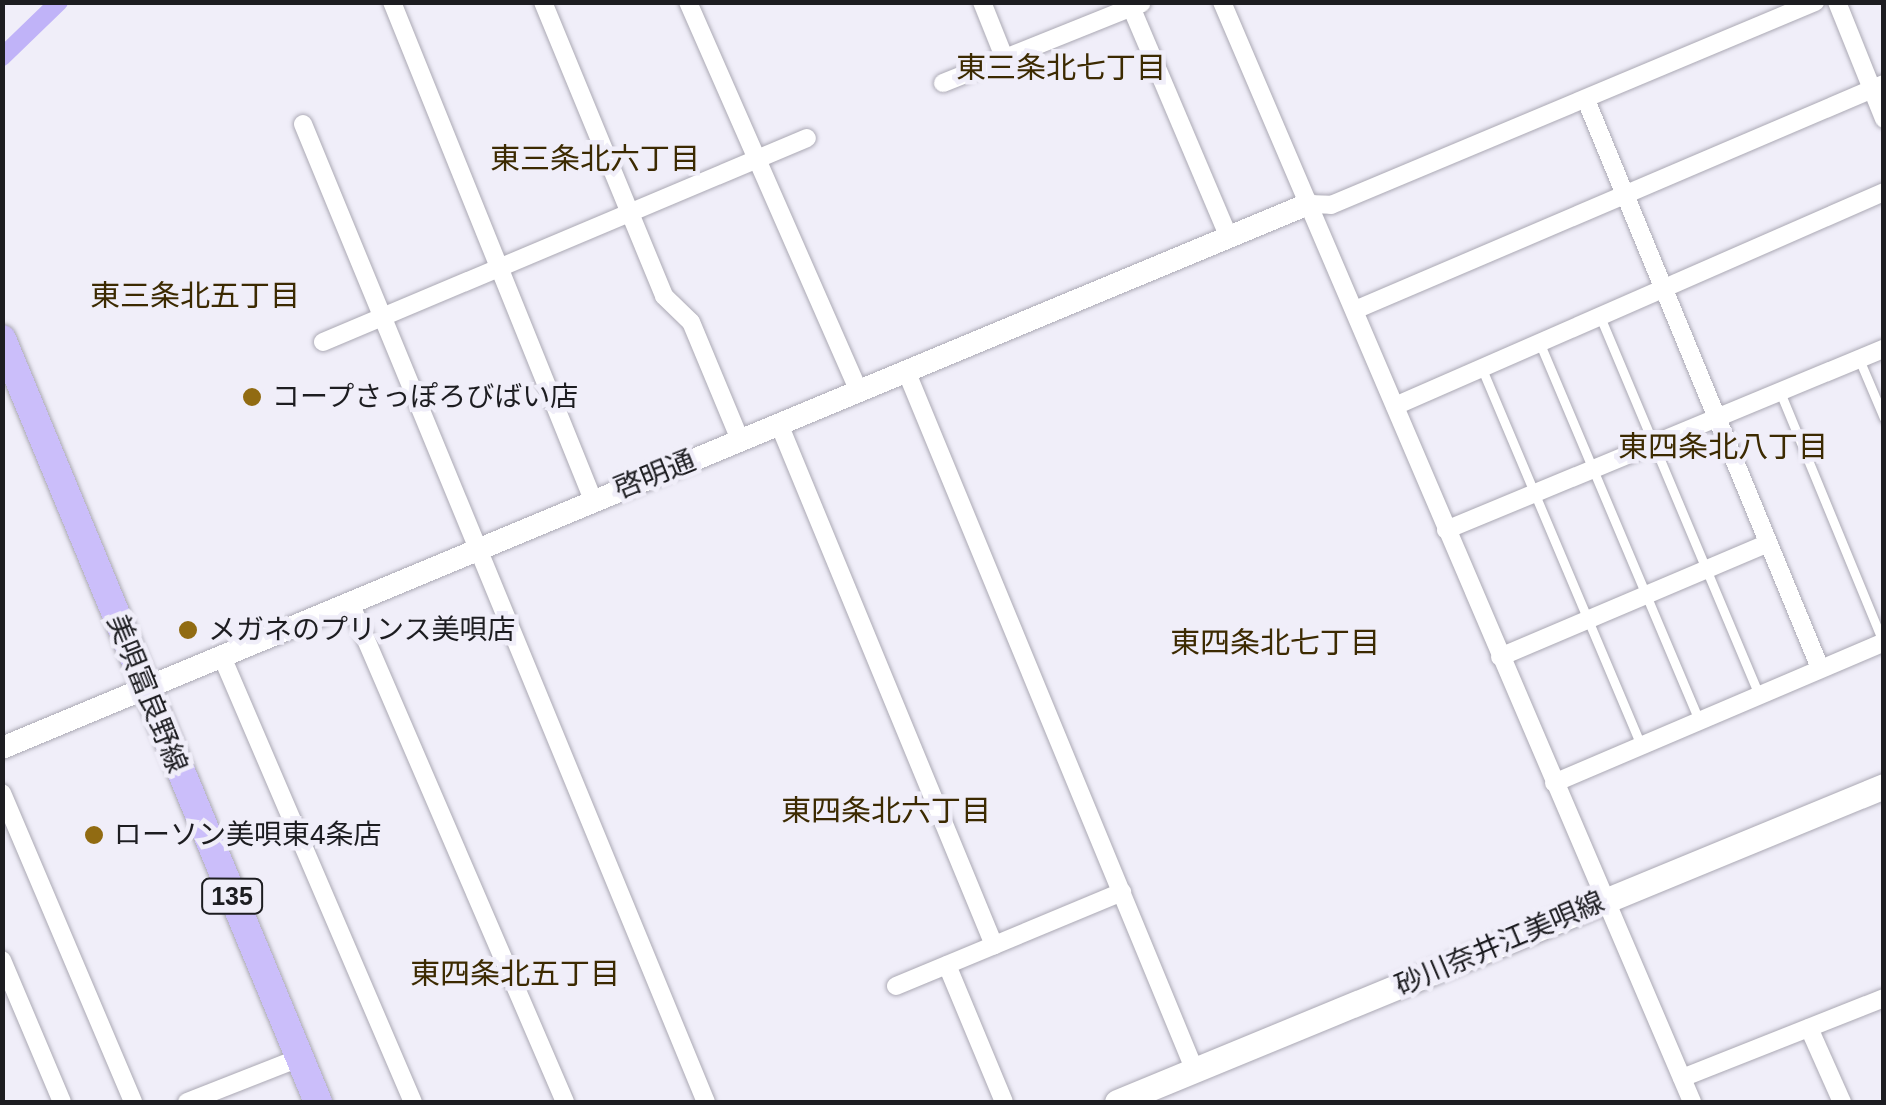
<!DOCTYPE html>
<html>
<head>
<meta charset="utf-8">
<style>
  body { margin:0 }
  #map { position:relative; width:1886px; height:1105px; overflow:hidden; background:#f0eef9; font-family:Helvetica,"Noto Sans JP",sans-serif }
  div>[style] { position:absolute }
  .canal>* { height:18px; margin:-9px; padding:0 9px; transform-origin:9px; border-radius:9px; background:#c0b3f8 }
  .roads { filter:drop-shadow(0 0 2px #aba9b4) drop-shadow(0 0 2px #aba9b4) }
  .service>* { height:9px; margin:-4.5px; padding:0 4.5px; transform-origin:4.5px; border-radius:4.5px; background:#fff }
  .minor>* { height:18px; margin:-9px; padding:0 9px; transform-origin:9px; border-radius:9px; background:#fff }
  .tertiary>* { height:22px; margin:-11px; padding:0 11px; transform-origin:11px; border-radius:11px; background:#fff }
  .secondary>* { height:25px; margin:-12.5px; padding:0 12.5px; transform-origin:12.5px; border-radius:12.5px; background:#fff }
  .primary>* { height:28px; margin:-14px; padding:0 14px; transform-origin:14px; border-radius:14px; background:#cbbefa }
  .dots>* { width:28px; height:28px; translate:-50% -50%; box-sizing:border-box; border:5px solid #f0eef9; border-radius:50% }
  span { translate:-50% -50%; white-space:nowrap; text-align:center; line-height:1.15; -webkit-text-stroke:9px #f0eef9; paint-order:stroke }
  .shield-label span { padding:2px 8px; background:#f0eef9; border:2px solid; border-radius:8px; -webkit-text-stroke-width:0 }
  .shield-label { font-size:25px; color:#1d1d21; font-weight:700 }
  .poi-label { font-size:28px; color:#1d1d21 }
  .left { translate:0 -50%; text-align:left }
  .street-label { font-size:28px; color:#1d1d21 }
  .neighbourhood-label { font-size:30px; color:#3c2a01 }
  .frame { position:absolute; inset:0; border:5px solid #1d1d21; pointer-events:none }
</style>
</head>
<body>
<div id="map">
  <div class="canal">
    <i style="left:2px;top:57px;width:79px;rotate:-44deg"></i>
  </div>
  <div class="roads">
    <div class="service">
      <i style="left:1601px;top:319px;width:407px;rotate:67.2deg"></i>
      <i style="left:1540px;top:344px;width:408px;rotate:67.1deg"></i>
      <i style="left:1859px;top:359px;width:64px;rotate:67deg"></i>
      <i style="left:1482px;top:369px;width:408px;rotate:67.1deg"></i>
      <i style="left:1780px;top:392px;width:270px;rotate:67.6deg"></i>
    </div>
    <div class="minor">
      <i style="left:392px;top:2px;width:537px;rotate:68.02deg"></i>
      <i style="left:543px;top:2px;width:318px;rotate:67.6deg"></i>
      <i style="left:664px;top:296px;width:37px;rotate:44deg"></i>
      <i style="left:691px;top:322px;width:128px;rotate:67.4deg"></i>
      <i style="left:688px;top:2px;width:426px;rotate:66.3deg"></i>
      <i style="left:982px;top:2px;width:59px;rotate:68.2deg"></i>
      <i style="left:1129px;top:2px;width:253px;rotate:67deg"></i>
      <i style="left:1222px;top:2px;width:1196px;rotate:66.86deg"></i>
      <i style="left:1837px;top:2px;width:126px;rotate:68.1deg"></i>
      <i style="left:943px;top:83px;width:214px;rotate:-21.9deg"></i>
      <i style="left:1586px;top:100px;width:614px;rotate:67.61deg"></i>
      <i style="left:303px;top:124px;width:1058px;rotate:67.61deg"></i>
      <i style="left:1308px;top:204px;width:23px;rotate:2deg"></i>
      <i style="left:1331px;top:205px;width:525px;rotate:-22.75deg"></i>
      <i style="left:1355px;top:310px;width:575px;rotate:-23.13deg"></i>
      <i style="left:323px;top:342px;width:525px;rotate:-22.85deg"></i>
      <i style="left:907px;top:373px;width:755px;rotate:67.58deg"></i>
      <i style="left:1395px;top:406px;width:534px;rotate:-23.64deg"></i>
      <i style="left:779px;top:424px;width:564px;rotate:67.58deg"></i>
      <i style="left:1446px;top:530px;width:474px;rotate:-22.5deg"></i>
      <i style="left:351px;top:605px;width:541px;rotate:66.7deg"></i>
      <i style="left:1500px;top:657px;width:291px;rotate:-23deg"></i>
      <i style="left:223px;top:659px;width:482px;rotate:66.8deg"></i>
      <i style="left:1554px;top:783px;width:359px;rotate:-23.1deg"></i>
      <i style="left:2px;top:793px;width:336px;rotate:67deg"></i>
      <i style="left:2px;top:960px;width:154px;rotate:67.1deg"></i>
      <i style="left:947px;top:965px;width:148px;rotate:67.4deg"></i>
      <i style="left:896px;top:986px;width:245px;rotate:-22.6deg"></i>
      <i style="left:1809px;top:1028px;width:81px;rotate:66deg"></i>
      <i style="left:1682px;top:1078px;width:217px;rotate:-21.6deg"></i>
      <i style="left:187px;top:1102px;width:120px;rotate:-21.4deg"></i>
    </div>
    <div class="tertiary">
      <i style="left:2px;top:748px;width:1415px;rotate:-22.61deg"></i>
    </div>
    <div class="secondary">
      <i style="left:1117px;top:1102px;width:830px;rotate:-22.39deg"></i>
    </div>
    <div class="primary">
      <i style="left:2px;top:339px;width:826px;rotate:67.5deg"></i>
    </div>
  </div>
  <div class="dots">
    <i style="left:252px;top:397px;background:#916b12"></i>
    <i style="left:188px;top:630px;background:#916b12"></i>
    <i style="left:94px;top:835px;background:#916b12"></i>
  </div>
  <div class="shield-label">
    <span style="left:232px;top:896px">135</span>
  </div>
  <div class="poi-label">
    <span class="left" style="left:272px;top:397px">コープさっぽろびばい店</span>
    <span class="left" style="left:208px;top:630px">メガネのプリンス美唄店</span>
    <span class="left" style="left:114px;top:835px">ローソン美唄東4条店</span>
  </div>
  <div class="street-label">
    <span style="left:655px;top:475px;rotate:-22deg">啓明通</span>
    <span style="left:147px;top:694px;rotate:68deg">美唄富良野線</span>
    <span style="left:1500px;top:944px;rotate:-23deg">砂川奈井江美唄線</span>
  </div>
  <div class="neighbourhood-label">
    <span style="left:1061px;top:68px">東三条北七丁目</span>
    <span style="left:595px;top:159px">東三条北六丁目</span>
    <span style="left:195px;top:296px">東三条北五丁目</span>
    <span style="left:1723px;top:447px">東四条北八丁目</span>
    <span style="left:1275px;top:643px">東四条北七丁目</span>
    <span style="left:886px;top:811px">東四条北六丁目</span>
    <span style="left:515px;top:974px">東四条北五丁目</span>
  </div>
  <div class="frame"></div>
</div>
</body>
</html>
